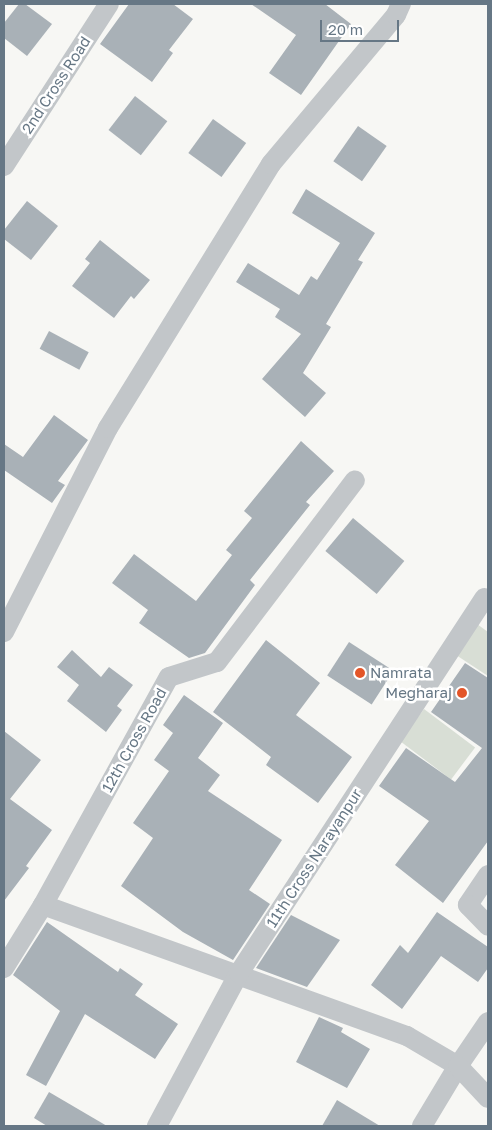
<!DOCTYPE html>
<html>
<head>
<meta charset="utf-8">
<style>
  body { margin:0 }
  #map { position:relative; width:492px; height:1130px; overflow:hidden; background:#f7f7f4; font-family:"Golos Text",sans-serif }
  div>[style] { position:absolute }
  .green>* { inset:0; background:#d8ded5; transform-origin:0 0 }
  .building>* { inset:0; background:#a9b1b7; transform-origin:0 0 }
  .minor>* { height:20px; margin:-10px; padding:0 10px; transform-origin:10px; border-radius:10px; background:#c2c6c9 }
  .dots>* { width:14px; height:14px; translate:-50% -50%; box-sizing:border-box; border:2px solid #fff; border-radius:50% }
  span { translate:-50% -50%; white-space:nowrap; text-align:center; line-height:1.15; -webkit-text-stroke:5px #fff; paint-order:stroke }
  .street-label { font-size:15px; color:#667785 }
  .poi-label { font-size:15px; color:#667785 }
  .left { translate:0 -50%; text-align:left }
  .right { translate:-100% -50%; text-align:right }
  .frame { position:absolute; inset:0; border:5px solid #667785; pointer-events:none }
  .scale { position:absolute; left:320px; top:20px; width:79px; height:22px; box-sizing:border-box; border:2px solid #667785; border-top:0; padding-left:6px; font-size:15px; line-height:18px; white-space:nowrap; color:#667785; -webkit-text-stroke:4px #fff; paint-order:stroke }
</style>
</head>
<body>
<div id="map">
  <div class="green">
    <i style="clip-path:polygon(477px 624px,488px 632px,488px 676px,456px 655px)"></i>
    <i style="left:424px;top:709px;width:64px;height:40px;rotate:37deg"></i>
  </div>
  <div class="building">
    <i style="clip-path:polygon(19px 4px,25px 4px,52px 24px,27px 56px,4px 38px,4px 23px)"></i>
    <i style="clip-path:polygon(129px 4px,173px 4px,193px 19px,169px 50px,173px 53px,152px 82px,100px 44px)"></i>
    <i style="clip-path:polygon(251px 4px,325px 4px,351px 24px,301px 95px,269px 73px,296px 35px)"></i>
    <i style="left:135px;top:96px;width:41px;height:43px;rotate:38deg"></i>
    <i style="left:213px;top:119px;width:41px;height:42px;rotate:36deg"></i>
    <i style="left:358px;top:126px;width:35px;height:43px;rotate:35deg"></i>
    <i style="clip-path:polygon(306px 189px,375px 233px,358px 260px,363px 262px,326px 324px,331px 327px,303px 373px,326px 393px,305px 417px,262px 379px,301px 334px,275px 317px,280px 309px,236px 282px,248px 263px,299px 295px,311px 276px,317px 280px,340px 243px,292px 213px)"></i>
    <i style="clip-path:polygon(27px 201px,58px 226px,31px 260px,4px 239px,4px 230px)"></i>
    <i style="clip-path:polygon(100px 240px,150px 280px,134px 299px,131px 296px,114px 318px,72px 286px,90px 263px,85px 259px)"></i>
    <i style="left:49px;top:331px;width:45px;height:20px;rotate:28deg"></i>
    <i style="clip-path:polygon(54px 415px,88px 440px,58px 481px,65px 485px,52px 503px,4px 470px,4px 444px,23px 457px)"></i>
    <i style="clip-path:polygon(301px 441px,334px 471px,306px 502px,310px 505px,250px 580px,255px 585px,205px 653px,189px 658px,139px 623px,148px 610px,112px 583px,134px 554px,196px 601px,232px 555px,226px 550px,252px 518px,244px 511px)"></i>
    <i style="left:353px;top:518px;width:67px;height:43px;rotate:40deg"></i>
    <i style="clip-path:polygon(266px 640px,320px 683px,296px 715px,352px 757px,318px 803px,266px 765px,271px 757px,213px 712px)"></i>
    <i style="left:349px;top:642px;width:53px;height:40px;rotate:33deg"></i>
    <i style="clip-path:polygon(72px 650px,101px 677px,109px 667px,133px 685px,117px 706px,122px 710px,106px 732px,67px 701px,79px 685px,57px 667px)"></i>
    <i style="clip-path:polygon(465px 663px,488px 678px,488px 841px,443px 903px,395px 865px,429px 821px,379px 786px,406px 748px,455px 782px,482px 748px,431px 712px)"></i>
    <i style="clip-path:polygon(184px 695px,223px 723px,198px 758px,220px 775px,208px 791px,282px 840px,249px 890px,270px 904px,233px 960px,183px 932px,121px 886px,153px 838px,133px 823px,169px 771px,154px 760px,173px 733px,163px 725px)"></i>
    <i style="clip-path:polygon(4px 731px,41px 760px,10px 799px,52px 830px,26px 866px,29px 868px,4px 901px)"></i>
    <i style="clip-path:polygon(437px 912px,488px 947px,488px 968px,478px 982px,441px 956px,402px 1009px,371px 985px,400px 945px,408px 953px)"></i>
    <i style="clip-path:polygon(291px 915px,340px 940px,307px 987px,256px 968px)"></i>
    <i style="clip-path:polygon(47px 922px,118px 972px,120px 968px,143px 984px,135px 995px,178px 1024px,155px 1059px,85px 1014px,46px 1086px,26px 1075px,60px 1011px,13px 975px)"></i>
    <i style="clip-path:polygon(319px 1017px,343px 1028px,341px 1032px,370px 1049px,347px 1088px,296px 1062px)"></i>
    <i style="clip-path:polygon(49px 1092px,107px 1126px,47px 1126px,34px 1118px)"></i>
    <i style="clip-path:polygon(337px 1100px,380px 1126px,322px 1126px)"></i>
  </div>
  <div class="minor">
    <i style="left:4px;top:166px;width:193px;rotate:-57.1deg"></i>
    <i style="left:4px;top:632px;width:229px;rotate:-63deg"></i>
    <i style="left:108px;top:428px;width:310px;rotate:-58.3deg"></i>
    <i style="left:271px;top:164px;width:194px;rotate:-50deg"></i>
    <i style="left:396px;top:15px;width:12px;rotate:-66deg"></i>
    <i style="left:488px;top:875px;width:36px;rotate:124deg"></i>
    <i style="left:468px;top:905px;width:29px;rotate:46deg"></i>
    <i style="left:43px;top:905px;width:387px;rotate:19.8deg"></i>
    <i style="left:407px;top:1036px;width:59px;rotate:30.5deg"></i>
    <i style="left:458px;top:1066px;width:70px;rotate:121deg"></i>
    <i style="left:4px;top:968px;width:74px;rotate:-58.2deg"></i>
    <i style="left:43px;top:905px;width:260px;rotate:-61.1deg"></i>
    <i style="left:169px;top:677px;width:50px;rotate:-17.4deg"></i>
    <i style="left:217px;top:662px;width:228px;rotate:-52.8deg"></i>
    <i style="left:488px;top:1022px;width:53px;rotate:124.3deg"></i>
    <i style="left:458px;top:1066px;width:44px;rotate:46.8deg"></i>
    <i style="left:157px;top:1126px;width:174px;rotate:-61.8deg"></i>
    <i style="left:239px;top:973px;width:448px;rotate:-56.8deg"></i>
  </div>
  <div class="dots">
    <i style="left:360px;top:673px;background:#e35528"></i>
    <i style="left:462px;top:693px;background:#e35528"></i>
  </div>
  <div class="street-label">
    <span style="left:56px;top:85px;rotate:-57deg">2nd Cross Road</span>
    <span style="left:134px;top:740px;rotate:-61deg">12th Cross Road</span>
    <span style="left:314px;top:858px;rotate:-57deg">11th Cross Narayanpur</span>
  </div>
  <div class="poi-label">
    <span class="left" style="left:370px;top:673px">Namrata</span>
    <span class="right" style="left:452px;top:693px">Megharaj</span>
  </div>
  <div class="frame"></div>
  <div class="scale">20 m</div>
</div>
</body>
</html>
